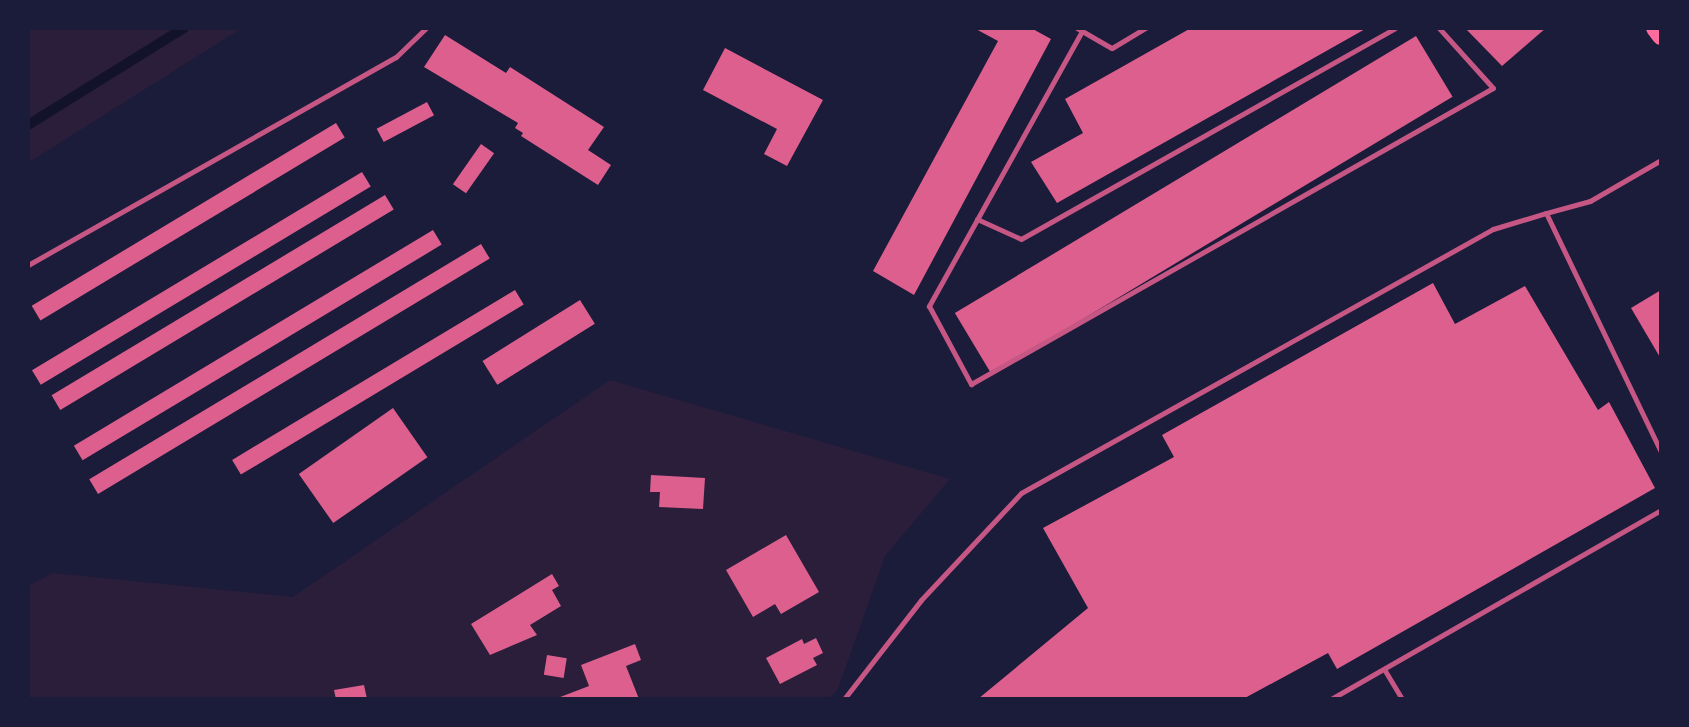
<!DOCTYPE html>
<html>
<head>
<meta charset="utf-8">
<style>
  body { margin:0 }
  #map { position:relative; width:1689px; height:727px; overflow:hidden; background:#1b1b3a; font-family:"Fira Sans",sans-serif }
  div>[style] { position:absolute }
  .green>* { inset:0; background:#2a1e3b }
  .stream>* { height:10px; margin:-5px; padding:0 5px; transform-origin:5px; border-radius:5px; background:#12122b }
  .building>* { inset:0; background:#dd5f8e; transform-origin:0 0 }
  .service>* { height:5px; margin:-2.5px; padding:0 2.5px; transform-origin:2.5px; border-radius:2.5px; background:#c65784 }
  .primary>* { height:18px; margin:-9px; padding:0 9px; transform-origin:9px; border-radius:9px; background:#ff6b9d }
  span { translate:-50% -50%; white-space:nowrap; text-align:center; line-height:1.15; -webkit-text-stroke:7px #1b1b3a; paint-order:stroke }
  .frame { position:absolute; inset:0; border:30px solid #1b1b3a; pointer-events:none }
</style>
</head>
<body>
<div id="map">
  <div class="green">
    <i style="clip-path:polygon(28px 28px,242px 28px,28px 163px)"></i>
    <i style="clip-path:polygon(610px 380px,950px 479px,885px 556px,838px 689px,829px 699px,28px 699px,28px 586px,53px 573px,293px 597px)"></i>
  </div>
  <div class="stream">
    <i style="left:28px;top:125px;width:184px;rotate:-31.9deg"></i>
  </div>
  <div class="building">
    <i style="clip-path:polygon(974px 28px,1031px 28px,1051px 39px,914px 295px,873px 271px,998px 41px)"></i>
    <i style="clip-path:polygon(1191px 28px,1367px 28px,1057px 203px,1031px 162px,1083px 133px,1065px 99px)"></i>
    <i style="clip-path:polygon(1465px 28px,1546px 28px,1502px 66px)"></i>
    <i style="clip-path:polygon(445px 35px,506px 73px,510px 67px,604px 127px,588px 150px,611px 165px,598px 185px,521px 136px,523px 133px,515px 128px,518px 123px,424px 67px)"></i>
    <i style="left:1416px;top:36px;width:71px;height:538px;rotate:59deg"></i>
    <i style="clip-path:polygon(725px 48px,823px 100px,787px 166px,764px 154px,777px 129px,703px 90px)"></i>
    <i style="left:427px;top:102px;width:15px;height:57px;rotate:62deg"></i>
    <i style="left:336px;top:123px;width:17px;height:355px;rotate:59deg"></i>
    <i style="left:481px;top:144px;width:16px;height:49px;rotate:35deg"></i>
    <i style="left:362px;top:172px;width:17px;height:385px;rotate:59deg"></i>
    <i style="left:385px;top:195px;width:17px;height:389px;rotate:59deg"></i>
    <i style="left:433px;top:230px;width:17px;height:419px;rotate:59deg"></i>
    <i style="left:481px;top:244px;width:17px;height:457px;rotate:59deg"></i>
    <i style="clip-path:polygon(1433px 283px,1455px 324px,1525px 286px,1598px 410px,1609px 402px,1655px 488px,1337px 669px,1328px 653px,1243px 699px,978px 699px,1088px 608px,1043px 528px,1174px 457px,1162px 435px)"></i>
    <i style="left:515px;top:290px;width:17px;height:330px;rotate:59deg"></i>
    <i style="clip-path:polygon(1661px 290px,1661px 359px,1631px 308px)"></i>
    <i style="left:580px;top:300px;width:28px;height:115px;rotate:58deg"></i>
    <i style="left:393px;top:408px;width:60px;height:115px;rotate:55deg"></i>
    <i style="clip-path:polygon(651px 475px,705px 478px,703px 509px,659px 507px,660px 492px,650px 492px)"></i>
    <i style="clip-path:polygon(786px 535px,819px 592px,781px 614px,775px 604px,753px 617px,726px 570px)"></i>
    <i style="clip-path:polygon(552px 574px,559px 586px,552px 590px,561px 606px,530px 625px,537px 635px,490px 655px,471px 624px)"></i>
    <i style="clip-path:polygon(816px 638px,823px 653px,813px 658px,817px 665px,780px 684px,766px 658px,802px 639px,804px 644px)"></i>
    <i style="clip-path:polygon(635px 644px,641px 660px,626px 666px,639px 699px,555px 699px,589px 686px,581px 665px)"></i>
    <i style="left:547px;top:655px;width:20px;height:20px;rotate:9deg"></i>
    <i style="clip-path:polygon(364px 685px,367px 699px,336px 699px,334px 690px)"></i>
  </div>
  <div class="service">
    <i style="left:1077px;top:28px;width:6px;rotate:31deg"></i>
    <i style="left:1082px;top:31px;width:315px;rotate:119.1deg"></i>
    <i style="left:929px;top:306px;width:89px;rotate:61.7deg"></i>
    <i style="left:971px;top:384px;width:600px;rotate:-29.56deg"></i>
    <i style="left:1493px;top:88px;width:81px;rotate:-132deg"></i>
    <i style="left:1082px;top:31px;width:34px;rotate:30deg"></i>
    <i style="left:1112px;top:48px;width:39px;rotate:-31deg"></i>
    <i style="left:1661px;top:160px;width:82px;rotate:150deg"></i>
    <i style="left:1590px;top:201px;width:46px;rotate:164.7deg"></i>
    <i style="left:1546px;top:213px;width:265px;rotate:64.3deg"></i>
    <i style="left:977px;top:219px;width:48px;rotate:24.4deg"></i>
    <i style="left:1021px;top:239px;width:429px;rotate:-29.4deg"></i>
    <i style="left:28px;top:265px;width:423px;rotate:-29.5deg"></i>
    <i style="left:396px;top:57px;width:42px;rotate:-44deg"></i>
    <i style="left:1384px;top:669px;width:35px;rotate:59deg"></i>
    <i style="left:844px;top:699px;width:125px;rotate:-52.1deg"></i>
    <i style="left:921px;top:600px;width:146px;rotate:-46.9deg"></i>
    <i style="left:1021px;top:493px;width:541px;rotate:-29.22deg"></i>
    <i style="left:1493px;top:229px;width:55px;rotate:-16.8deg"></i>
    <i style="left:1331px;top:699px;width:380px;rotate:-29.8deg"></i>
  </div>
  <div class="primary">
    <i style="left:1655px;top:28px;width:10px;rotate:53deg"></i>
  </div>
  <div class="frame"></div>
</div>
</body>
</html>
